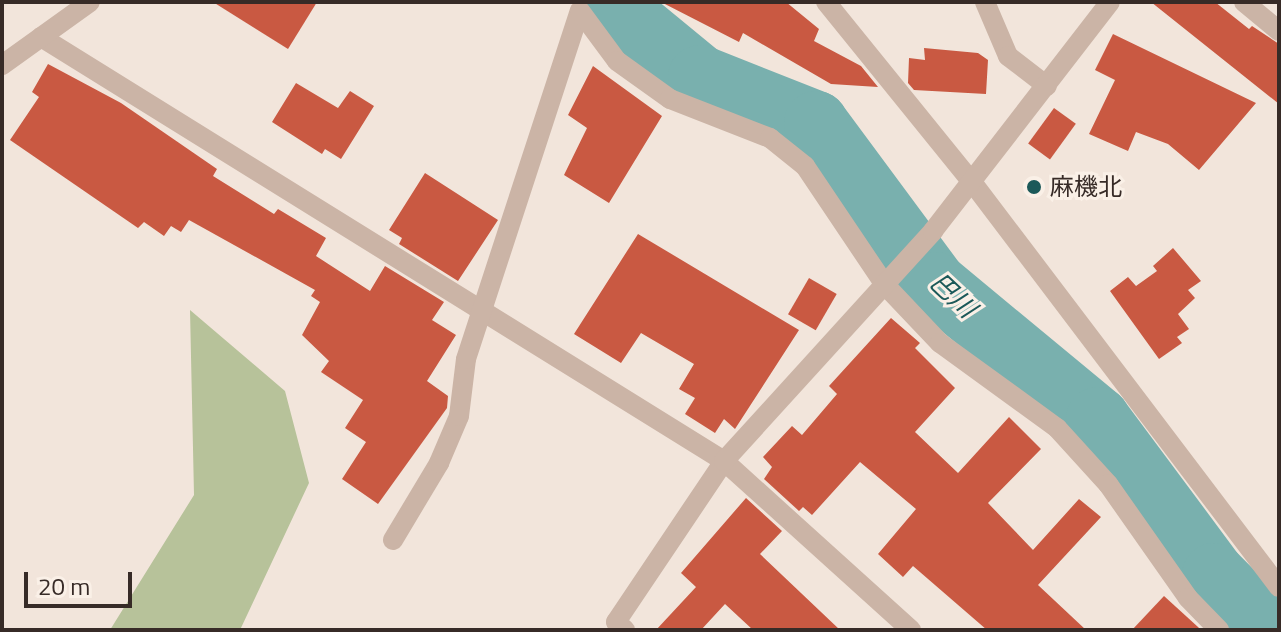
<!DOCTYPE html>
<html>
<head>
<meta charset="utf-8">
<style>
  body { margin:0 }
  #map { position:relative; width:1281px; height:632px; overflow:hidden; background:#f2e5db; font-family:"Titillium Web","Noto Sans JP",sans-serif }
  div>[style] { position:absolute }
  .green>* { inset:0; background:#b7c29a }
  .river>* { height:64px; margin:-32px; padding:0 32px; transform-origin:32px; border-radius:32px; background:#79b0ae }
  .building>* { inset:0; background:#c95942; transform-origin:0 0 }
  .minor>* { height:20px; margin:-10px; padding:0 10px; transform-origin:10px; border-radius:10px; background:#cbb4a6 }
  .dots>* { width:22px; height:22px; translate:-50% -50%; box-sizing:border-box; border:4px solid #faf0e7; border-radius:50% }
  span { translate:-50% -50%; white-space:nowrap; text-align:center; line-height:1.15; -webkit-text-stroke:6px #faf0e7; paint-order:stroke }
  .poi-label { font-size:24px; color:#372b27 }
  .left { translate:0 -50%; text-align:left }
  .water-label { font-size:26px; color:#1c5959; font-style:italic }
  .frame { position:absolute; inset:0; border:4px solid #372b27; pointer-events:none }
  .scale { position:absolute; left:24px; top:572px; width:108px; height:36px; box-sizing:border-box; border:4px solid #372b27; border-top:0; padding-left:10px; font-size:24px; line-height:28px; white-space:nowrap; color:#372b27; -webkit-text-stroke:6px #faf0e7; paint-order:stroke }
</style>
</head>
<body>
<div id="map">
  <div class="green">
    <i style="clip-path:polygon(190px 310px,285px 391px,309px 483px,240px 630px,110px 630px,194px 495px)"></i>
  </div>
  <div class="river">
    <i style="left:609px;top:2px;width:118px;rotate:39.5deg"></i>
    <i style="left:700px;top:77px;width:125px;rotate:21.6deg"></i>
    <i style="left:816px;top:123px;width:200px;rotate:53.5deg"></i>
    <i style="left:935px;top:284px;width:212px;rotate:39.6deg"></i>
    <i style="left:1098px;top:419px;width:194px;rotate:53.4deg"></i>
    <i style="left:1214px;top:575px;width:78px;rotate:45deg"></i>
  </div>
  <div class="building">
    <i style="clip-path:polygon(213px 2px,317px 2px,288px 49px)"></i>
    <i style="clip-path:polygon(661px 2px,786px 2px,819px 29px,814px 41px,861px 66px,878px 87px,831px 84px,743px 33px,739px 42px)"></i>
    <i style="clip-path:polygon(1151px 2px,1215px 2px,1249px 29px,1252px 26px,1279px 44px,1279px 104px)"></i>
    <i style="clip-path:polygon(1113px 34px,1256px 103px,1199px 170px,1168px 144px,1136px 132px,1128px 151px,1089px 134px,1115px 80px,1095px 70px)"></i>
    <i style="clip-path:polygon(924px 48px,978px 53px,988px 60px,986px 94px,914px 90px,908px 83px,909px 58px,925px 60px)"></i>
    <i style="clip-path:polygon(48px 64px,121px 103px,217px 169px,213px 176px,274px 214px,278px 209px,326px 238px,316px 256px,370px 291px,385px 266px,444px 302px,432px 320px,456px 335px,427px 381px,448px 396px,447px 408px,378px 504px,342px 479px,366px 442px,345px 428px,363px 400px,321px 372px,329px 361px,302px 335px,320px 302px,311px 296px,315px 290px,189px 220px,181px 232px,171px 226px,164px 236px,144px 222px,138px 228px,10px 140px,39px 97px,32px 92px)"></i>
    <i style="clip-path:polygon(593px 66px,662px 116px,609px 203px,564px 175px,587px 128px,568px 115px)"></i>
    <i style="clip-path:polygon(296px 83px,338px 108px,350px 91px,374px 106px,341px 159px,325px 149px,322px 154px,272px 122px)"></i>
    <i style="left:1054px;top:108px;width:27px;height:44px;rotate:36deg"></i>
    <i style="clip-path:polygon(425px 173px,498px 220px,458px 281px,399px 244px,402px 238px,389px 230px)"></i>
    <i style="clip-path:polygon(638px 234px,799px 330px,735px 429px,724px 419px,715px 433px,685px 414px,695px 398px,679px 389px,694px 364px,641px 333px,621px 363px,574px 334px)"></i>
    <i style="clip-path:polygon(1173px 248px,1201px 281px,1188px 290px,1195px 298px,1178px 314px,1189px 329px,1177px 337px,1182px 343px,1159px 359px,1110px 291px,1128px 277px,1136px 286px,1157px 271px,1153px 266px)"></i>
    <i style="left:809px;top:278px;width:32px;height:42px;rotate:30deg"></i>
    <i style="clip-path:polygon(891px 318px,920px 343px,915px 348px,955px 388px,915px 432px,958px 473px,1009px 417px,1041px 449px,988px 503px,1033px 550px,1079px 499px,1101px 517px,1038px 585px,1086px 630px,987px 630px,913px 566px,903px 577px,878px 554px,916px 509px,860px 462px,812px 515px,803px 507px,799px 511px,764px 479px,772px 467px,763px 457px,792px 426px,802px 435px,837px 394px,829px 386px)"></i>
    <i style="clip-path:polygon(746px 498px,782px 531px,760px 554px,840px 630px,753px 630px,725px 604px,701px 630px,656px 630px,696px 587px,681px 573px)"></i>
    <i style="clip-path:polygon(1164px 596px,1198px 627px,1201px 630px,1132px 630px)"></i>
  </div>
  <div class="minor">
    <i style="left:826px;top:2px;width:232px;rotate:51deg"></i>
    <i style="left:972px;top:182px;width:508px;rotate:52.84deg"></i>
    <i style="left:985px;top:2px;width:59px;rotate:66.9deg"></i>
    <i style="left:1008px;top:56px;width:49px;rotate:37.6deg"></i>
    <i style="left:1244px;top:2px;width:45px;rotate:39.6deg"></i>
    <i style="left:41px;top:37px;width:804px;rotate:31.83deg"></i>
    <i style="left:724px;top:461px;width:252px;rotate:42.1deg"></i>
    <i style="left:2px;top:65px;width:108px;rotate:-35.6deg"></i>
    <i style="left:393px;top:540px;width:90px;rotate:-59.1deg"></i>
    <i style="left:439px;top:463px;width:51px;rotate:-66.9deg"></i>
    <i style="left:459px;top:416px;width:57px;rotate:-83deg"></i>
    <i style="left:466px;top:359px;width:366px;rotate:-71.9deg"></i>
    <i style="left:580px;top:11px;width:62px;rotate:53.5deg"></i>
    <i style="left:617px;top:61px;width:65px;rotate:35.6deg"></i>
    <i style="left:670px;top:99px;width:107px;rotate:21.3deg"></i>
    <i style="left:770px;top:138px;width:45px;rotate:38.7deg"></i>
    <i style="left:805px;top:166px;width:143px;rotate:56.1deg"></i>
    <i style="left:885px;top:285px;width:80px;rotate:46.5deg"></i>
    <i style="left:940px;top:343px;width:145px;rotate:36deg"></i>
    <i style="left:1057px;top:428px;width:76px;rotate:47.7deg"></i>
    <i style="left:1108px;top:484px;width:139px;rotate:54.9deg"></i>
    <i style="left:1188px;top:598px;width:45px;rotate:45.9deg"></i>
    <i style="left:625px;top:630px;width:12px;rotate:-138deg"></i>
    <i style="left:616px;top:622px;width:194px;rotate:-56.1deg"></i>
    <i style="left:724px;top:461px;width:311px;rotate:-47.7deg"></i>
    <i style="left:933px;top:231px;width:289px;rotate:-52.3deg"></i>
  </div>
  <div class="dots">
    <i style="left:1034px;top:187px;background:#1c5959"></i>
  </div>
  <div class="poi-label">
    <span class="left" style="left:1050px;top:187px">麻機北</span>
  </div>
  <div class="water-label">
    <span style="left:953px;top:295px;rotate:43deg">巴川</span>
  </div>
  <div class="frame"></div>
  <div class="scale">20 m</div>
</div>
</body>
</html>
